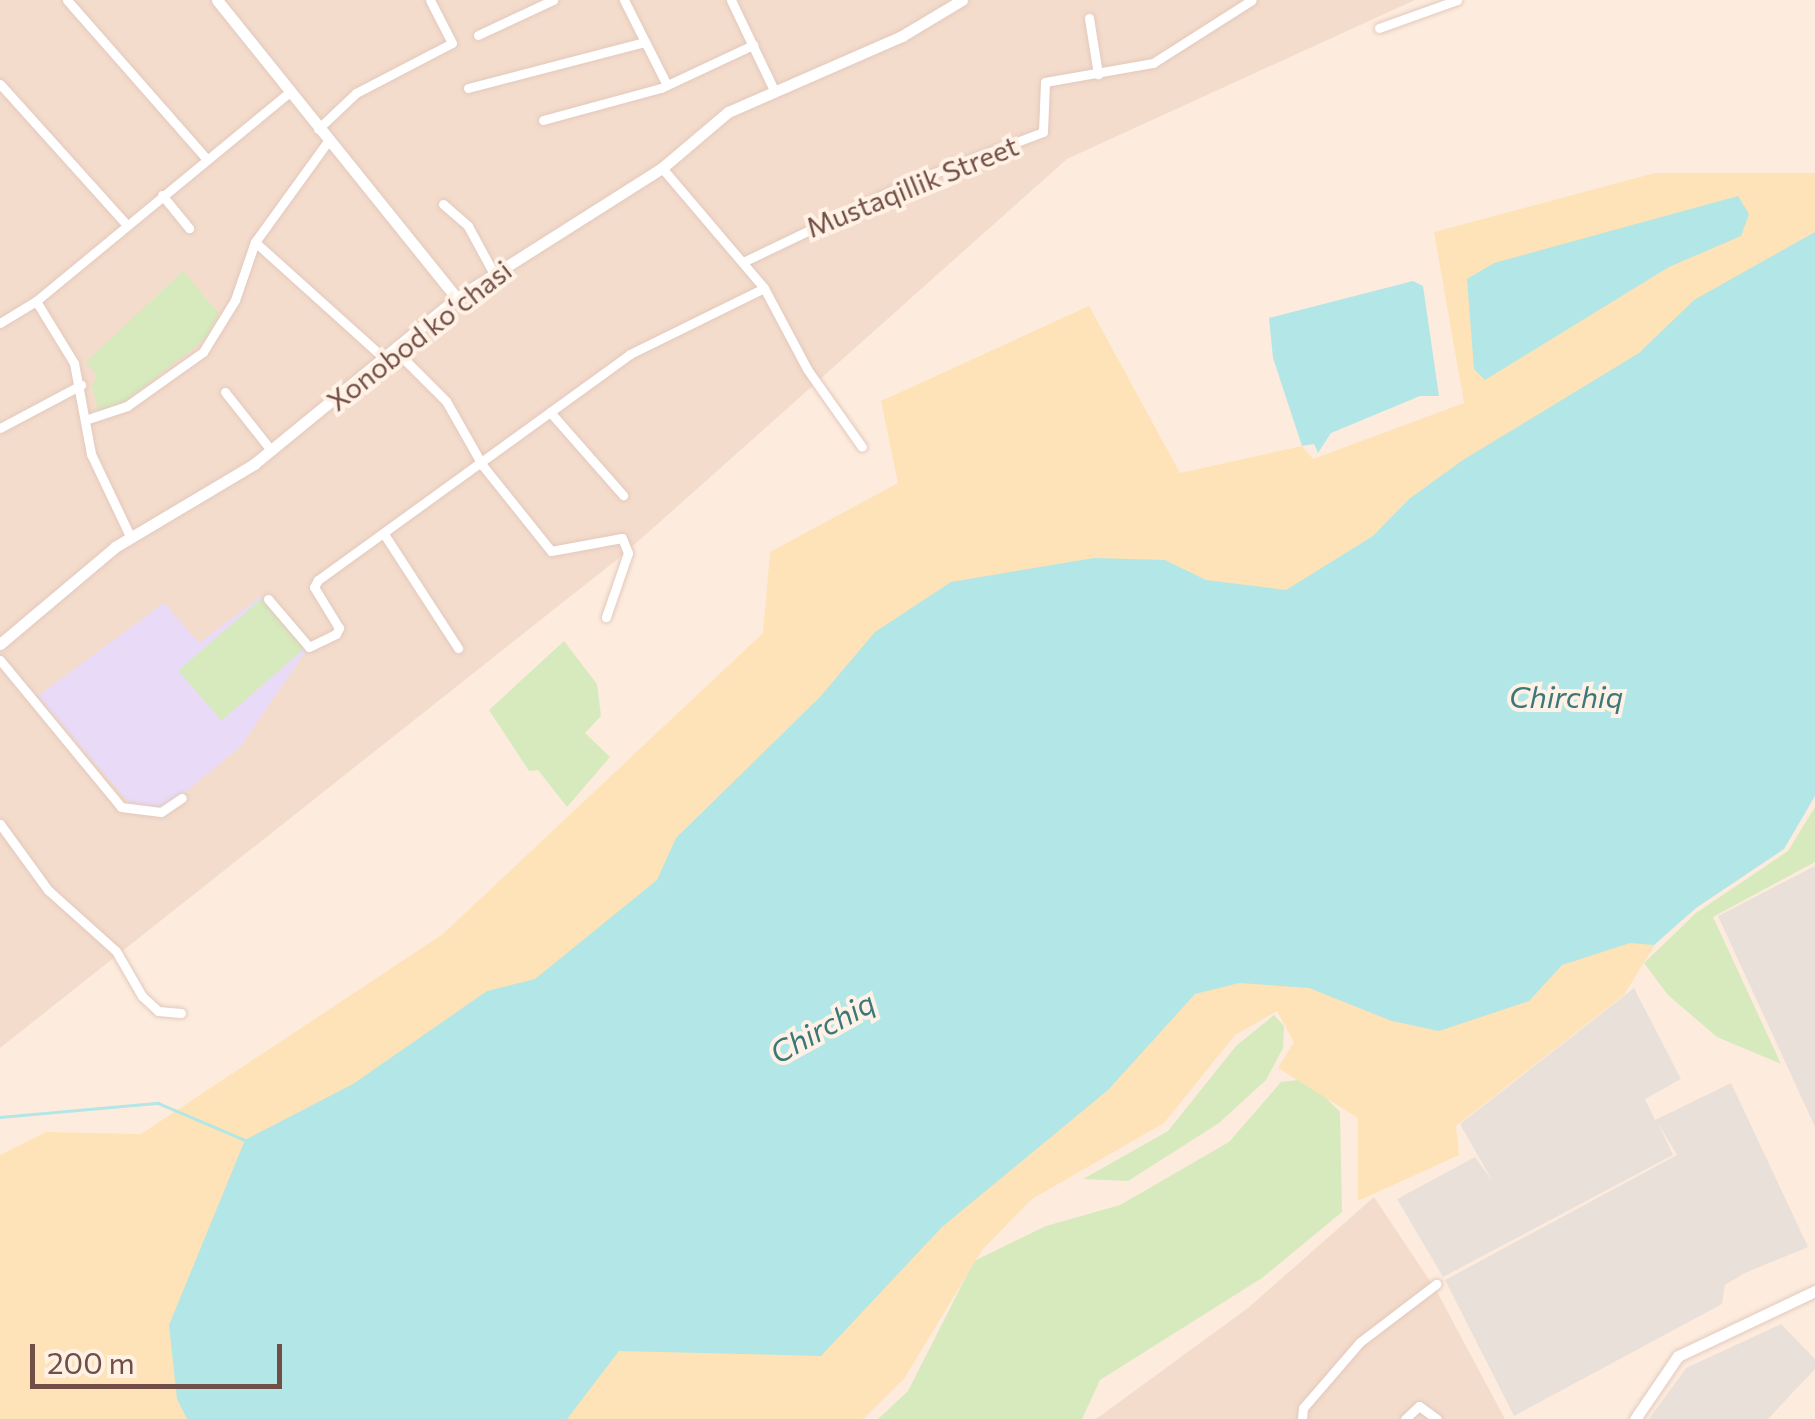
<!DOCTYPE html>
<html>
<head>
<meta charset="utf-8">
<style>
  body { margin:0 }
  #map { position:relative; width:1815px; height:1419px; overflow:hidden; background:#fdecde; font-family:Commissioner,sans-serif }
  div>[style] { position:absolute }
  .residential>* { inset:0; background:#f4dccc }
  .industrial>* { inset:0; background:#eae0da }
  .education>* { inset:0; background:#e9dbf8 }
  .green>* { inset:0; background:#d6eabd; transform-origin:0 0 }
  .sand>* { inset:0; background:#fde3b7 }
  .water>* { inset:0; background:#b3e6e6 }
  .stream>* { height:2.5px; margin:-1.25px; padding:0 1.25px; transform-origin:1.25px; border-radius:1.25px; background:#b3e6e6 }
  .roads { filter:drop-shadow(0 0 2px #e2c9bd) drop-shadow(0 0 2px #e2c9bd) }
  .street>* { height:9px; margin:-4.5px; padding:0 4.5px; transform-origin:4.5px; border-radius:4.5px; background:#fff }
  .secondary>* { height:11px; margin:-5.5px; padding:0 5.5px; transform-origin:5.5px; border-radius:5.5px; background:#fff }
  span { translate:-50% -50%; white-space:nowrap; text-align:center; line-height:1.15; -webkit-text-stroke:8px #fff1e5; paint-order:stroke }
  .street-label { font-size:28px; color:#724f46 }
  .water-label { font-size:30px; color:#3a7879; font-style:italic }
  .scale { position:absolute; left:30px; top:1344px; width:252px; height:45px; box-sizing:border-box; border:5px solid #724f46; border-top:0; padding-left:12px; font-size:30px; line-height:35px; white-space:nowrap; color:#724f46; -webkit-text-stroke:8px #fff1e5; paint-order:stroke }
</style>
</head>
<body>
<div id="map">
  <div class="residential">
    <i style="clip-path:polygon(0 0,1415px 0,1067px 159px,624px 554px,0 1048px)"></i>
    <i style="clip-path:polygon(1374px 1197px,1436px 1290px,1505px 1419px,1096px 1419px,1248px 1308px)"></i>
  </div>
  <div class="industrial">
    <i style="clip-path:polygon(1815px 866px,1815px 1127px,1718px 916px)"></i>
    <i style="clip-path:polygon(1634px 988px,1681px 1079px,1645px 1099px,1655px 1120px,1731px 1083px,1808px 1247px,1745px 1273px,1725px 1285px,1722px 1304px,1514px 1416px,1445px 1280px,1677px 1155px,1658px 1123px,1673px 1155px,1443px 1277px,1397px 1199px,1475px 1157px,1493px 1182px,1460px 1124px)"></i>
    <i style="clip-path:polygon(1781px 1324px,1815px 1359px,1815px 1369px,1768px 1419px,1649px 1419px,1686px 1368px)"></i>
  </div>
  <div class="education">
    <i style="clip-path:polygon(263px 595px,308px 648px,241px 746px,166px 808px,130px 804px,38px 696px,164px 603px,199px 643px)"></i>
  </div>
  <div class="green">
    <i style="clip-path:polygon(183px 271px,219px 314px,206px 338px,119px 407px,99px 411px,92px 386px,97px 375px,86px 362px)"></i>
    <i style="left:262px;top:598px;width:66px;height:111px;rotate:49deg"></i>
    <i style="clip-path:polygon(564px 641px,597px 684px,601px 716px,585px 733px,610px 757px,567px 807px,538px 770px,529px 771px,489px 710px)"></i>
    <i style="clip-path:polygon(1815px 807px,1815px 862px,1713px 917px,1781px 1064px,1717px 1037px,1668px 995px,1644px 963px,1696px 913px,1788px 851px)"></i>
    <i style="clip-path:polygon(1274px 1015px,1284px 1026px,1283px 1048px,1266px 1080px,1219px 1123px,1128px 1181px,1083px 1179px,1168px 1131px,1236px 1046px)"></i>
    <i style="clip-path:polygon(1307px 1079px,1340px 1112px,1342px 1212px,1262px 1278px,1100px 1380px,1082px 1419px,878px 1419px,908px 1391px,974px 1261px,1046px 1226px,1120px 1205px,1229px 1142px,1281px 1082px)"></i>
  </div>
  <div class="sand">
    <i style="clip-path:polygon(1655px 173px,1815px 173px,1815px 684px,1624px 995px,1456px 1126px,1459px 1155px,1358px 1201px,1358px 1118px,1278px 1068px,1294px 1042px,1277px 1011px,1235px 1035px,1164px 1123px,1032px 1199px,982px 1250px,904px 1379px,863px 1419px,0 1419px,0 1155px,46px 1132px,141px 1134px,443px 934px,763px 633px,770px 552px,898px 483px,881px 401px,1089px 306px,1180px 473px,1302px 446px,1313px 459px,1464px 403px,1434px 232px)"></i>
  </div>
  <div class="water">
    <i style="clip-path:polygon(1738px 196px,1749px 214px,1741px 236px,1669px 267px,1485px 380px,1474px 369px,1467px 279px,1494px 263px)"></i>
    <i style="clip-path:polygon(1815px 232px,1815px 796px,1784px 849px,1696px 908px,1654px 945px,1630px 943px,1562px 965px,1529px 1001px,1439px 1031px,1392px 1021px,1309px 988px,1239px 983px,1195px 994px,1108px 1090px,942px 1227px,821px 1356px,619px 1351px,567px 1419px,187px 1419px,177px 1399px,169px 1325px,245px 1140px,353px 1084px,487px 991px,535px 979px,657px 880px,676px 838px,820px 697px,875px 632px,951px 582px,1094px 558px,1165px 560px,1206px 580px,1286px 590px,1373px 536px,1409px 499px,1463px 460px,1639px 353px,1694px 300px)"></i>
    <i style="clip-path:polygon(1413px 281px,1423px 286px,1439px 396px,1420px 396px,1331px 433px,1318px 453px,1314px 444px,1302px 446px,1273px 358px,1269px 318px)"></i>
  </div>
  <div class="stream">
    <i style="left:0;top:1117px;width:159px;rotate:-5.1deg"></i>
    <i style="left:158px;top:1103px;width:95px;rotate:23deg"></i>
  </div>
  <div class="roads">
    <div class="street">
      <i style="left:67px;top:0;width:210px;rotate:48.7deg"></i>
      <i style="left:624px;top:0;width:93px;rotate:63.2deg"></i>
      <i style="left:731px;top:0;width:100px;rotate:64.5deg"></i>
      <i style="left:1089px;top:18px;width:57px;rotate:80.9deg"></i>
      <i style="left:1379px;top:28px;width:83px;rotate:-19.7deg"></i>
      <i style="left:478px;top:35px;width:83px;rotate:-25deg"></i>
      <i style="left:0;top:84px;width:188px;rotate:48deg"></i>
      <i style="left:468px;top:88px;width:182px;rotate:-14.6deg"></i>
      <i style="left:543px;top:120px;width:122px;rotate:-15.2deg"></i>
      <i style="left:661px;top:88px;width:102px;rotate:-25.1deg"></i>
      <i style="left:318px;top:129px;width:52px;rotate:-43.5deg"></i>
      <i style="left:356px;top:93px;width:108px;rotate:-27.5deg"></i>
      <i style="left:452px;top:43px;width:48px;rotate:-117.1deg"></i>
      <i style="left:662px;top:168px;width:157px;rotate:49.6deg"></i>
      <i style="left:764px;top:288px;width:92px;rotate:62deg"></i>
      <i style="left:807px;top:369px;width:95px;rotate:54.8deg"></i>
      <i style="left:162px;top:195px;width:43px;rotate:50.7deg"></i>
      <i style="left:443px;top:204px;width:33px;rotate:41deg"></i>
      <i style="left:468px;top:226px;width:55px;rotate:61.6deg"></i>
      <i style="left:255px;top:242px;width:175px;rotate:42deg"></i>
      <i style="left:743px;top:262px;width:183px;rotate:-25.6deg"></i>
      <i style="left:908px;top:183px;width:144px;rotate:-20.7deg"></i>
      <i style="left:1043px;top:132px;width:50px;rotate:-87.7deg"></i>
      <i style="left:1045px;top:82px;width:110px;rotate:-10deg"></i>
      <i style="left:1153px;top:63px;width:117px;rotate:-32.5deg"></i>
      <i style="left:36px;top:301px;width:73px;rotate:58.5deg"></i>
      <i style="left:74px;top:363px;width:93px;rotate:79.4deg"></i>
      <i style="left:91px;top:454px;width:91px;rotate:64.6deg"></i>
      <i style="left:0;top:323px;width:42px;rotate:-31.4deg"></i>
      <i style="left:36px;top:301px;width:325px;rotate:-39.5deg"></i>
      <i style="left:396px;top:351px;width:71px;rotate:45deg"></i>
      <i style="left:446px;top:401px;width:75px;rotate:60.4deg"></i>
      <i style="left:483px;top:466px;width:109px;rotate:51.3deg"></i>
      <i style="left:551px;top:551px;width:72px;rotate:-10.4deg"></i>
      <i style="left:622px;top:538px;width:16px;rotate:68deg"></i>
      <i style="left:628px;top:553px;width:68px;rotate:109deg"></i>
      <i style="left:225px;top:392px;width:74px;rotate:51.6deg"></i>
      <i style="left:550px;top:412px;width:111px;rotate:48.7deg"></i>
      <i style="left:85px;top:420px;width:44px;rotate:-18.4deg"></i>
      <i style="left:127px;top:406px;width:93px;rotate:-35.4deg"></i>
      <i style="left:203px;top:352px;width:61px;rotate:-58.4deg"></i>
      <i style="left:235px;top:300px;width:61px;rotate:-71deg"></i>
      <i style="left:255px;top:242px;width:125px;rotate:-54.1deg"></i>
      <i style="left:0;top:428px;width:92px;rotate:-28deg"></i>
      <i style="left:384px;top:534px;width:136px;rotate:57deg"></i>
      <i style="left:268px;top:599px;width:63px;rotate:49.5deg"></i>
      <i style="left:309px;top:647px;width:30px;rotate:-26deg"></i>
      <i style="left:336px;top:634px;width:7px;rotate:-63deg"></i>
      <i style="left:339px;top:628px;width:48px;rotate:-121.4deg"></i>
      <i style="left:314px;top:587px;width:8px;rotate:-60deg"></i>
      <i style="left:318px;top:580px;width:385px;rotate:-35.9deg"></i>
      <i style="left:630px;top:354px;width:149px;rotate:-26.2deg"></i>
      <i style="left:0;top:660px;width:190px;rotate:50.5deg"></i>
      <i style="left:121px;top:807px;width:40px;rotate:7.1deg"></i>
      <i style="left:161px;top:812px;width:25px;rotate:-34deg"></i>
      <i style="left:0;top:824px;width:82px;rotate:54deg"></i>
      <i style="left:48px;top:890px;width:91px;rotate:41.9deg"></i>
      <i style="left:116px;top:951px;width:52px;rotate:60deg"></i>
      <i style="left:142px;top:996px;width:22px;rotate:43deg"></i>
      <i style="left:158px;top:1011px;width:23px;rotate:5deg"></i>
      <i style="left:1302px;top:1419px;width:11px;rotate:-85deg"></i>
      <i style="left:1303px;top:1408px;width:87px;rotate:-49.2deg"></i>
      <i style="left:1360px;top:1342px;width:96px;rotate:-37.3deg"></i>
      <i style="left:1405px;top:1419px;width:19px;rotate:-43deg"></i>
      <i style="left:1419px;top:1406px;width:22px;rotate:36deg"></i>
    </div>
    <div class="secondary">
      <i style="left:217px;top:0;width:383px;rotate:51.2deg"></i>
      <i style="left:0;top:644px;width:150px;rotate:-40.1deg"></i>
      <i style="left:115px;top:547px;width:162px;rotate:-30.8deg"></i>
      <i style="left:254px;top:464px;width:262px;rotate:-39.3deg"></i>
      <i style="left:457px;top:298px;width:243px;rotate:-32.4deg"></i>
      <i style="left:662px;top:168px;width:87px;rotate:-40.3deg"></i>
      <i style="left:728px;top:112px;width:190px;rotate:-23.6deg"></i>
      <i style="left:902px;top:36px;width:70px;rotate:-31deg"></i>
      <i style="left:1635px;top:1419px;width:76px;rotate:-55.7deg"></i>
      <i style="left:1678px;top:1356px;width:152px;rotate:-25.4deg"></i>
    </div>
  </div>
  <div class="street-label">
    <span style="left:912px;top:186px;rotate:-22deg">Mustaqillik Street</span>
    <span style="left:419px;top:335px;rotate:-38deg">Xonobod koʻchasi</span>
  </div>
  <div class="water-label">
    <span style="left:1566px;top:696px">Chirchiq</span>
    <span style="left:822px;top:1027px;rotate:-29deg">Chirchiq</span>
  </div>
  <div class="scale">200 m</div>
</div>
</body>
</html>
